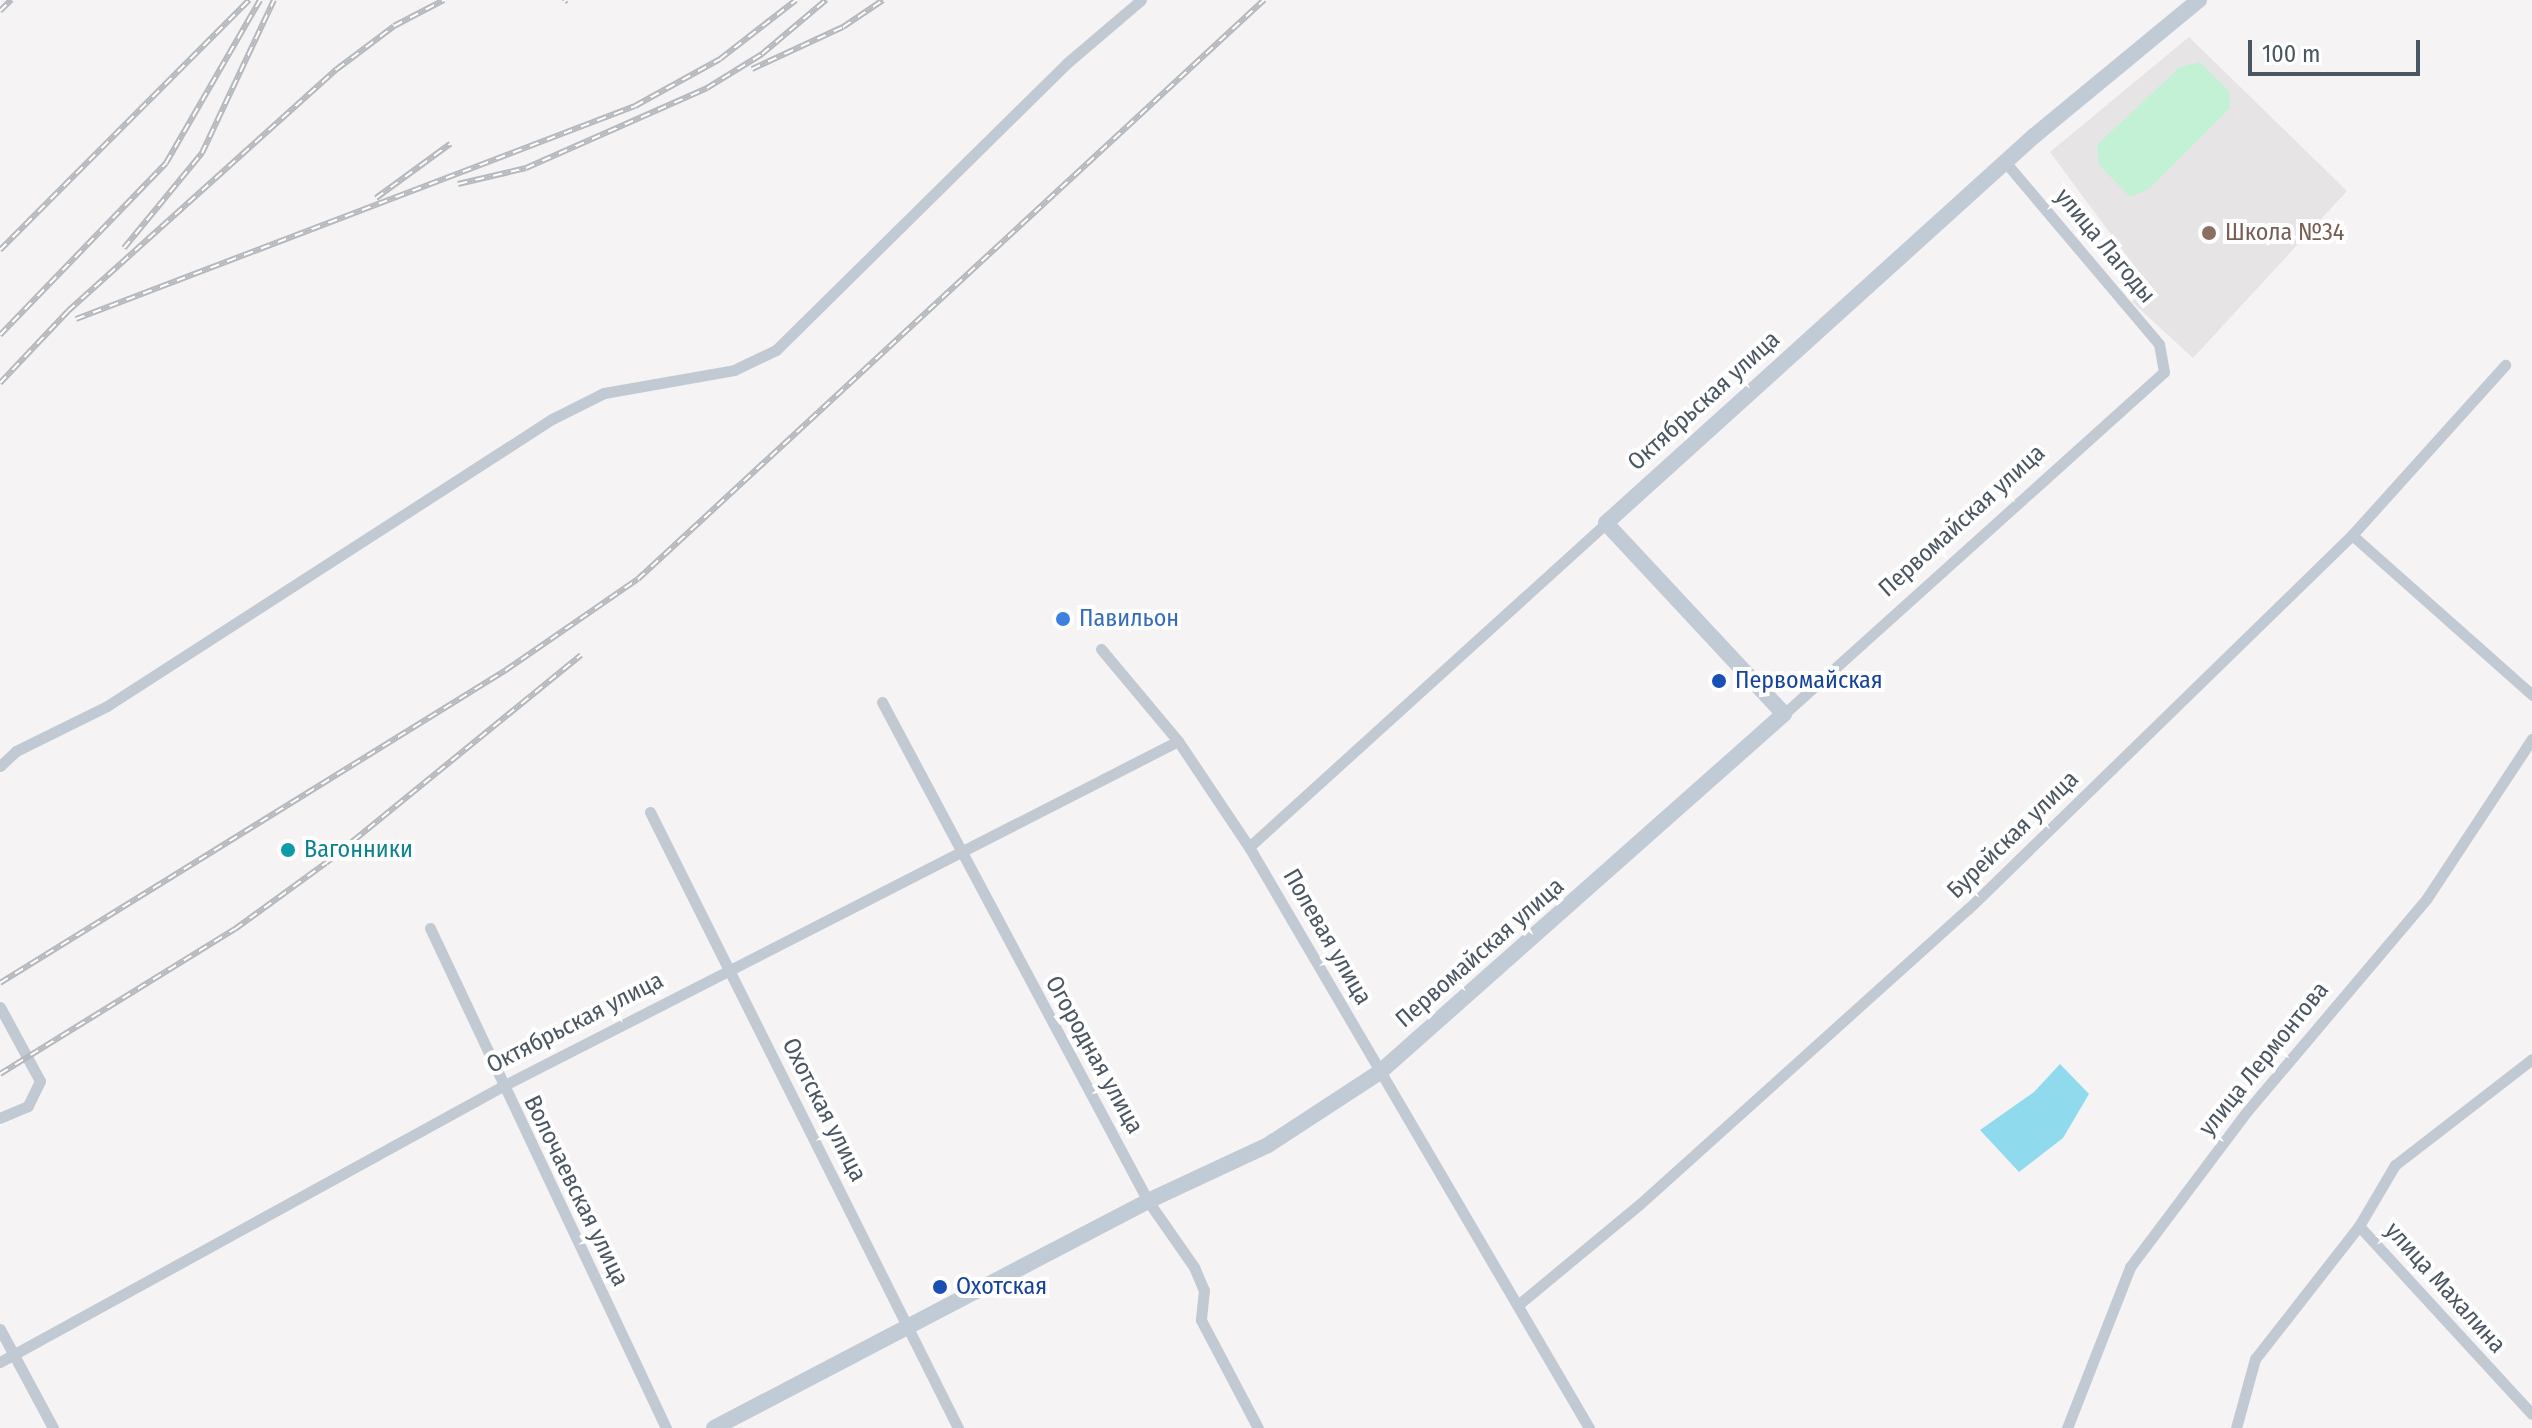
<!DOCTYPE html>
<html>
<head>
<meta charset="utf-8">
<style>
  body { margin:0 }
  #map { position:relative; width:2532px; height:1428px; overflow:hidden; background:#f5f3f3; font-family:"Fira Sans Condensed",sans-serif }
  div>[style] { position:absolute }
  .education>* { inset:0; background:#e6e4e5 }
  .green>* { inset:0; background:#c3f1d5 }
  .water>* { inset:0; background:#90daee }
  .minor>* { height:11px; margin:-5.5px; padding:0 5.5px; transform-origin:5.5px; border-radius:5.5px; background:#c1cad2 }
  .secondary>* { height:16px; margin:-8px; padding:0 8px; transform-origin:8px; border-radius:8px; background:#c1cbd6 }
  .rail>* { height:6px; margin-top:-3px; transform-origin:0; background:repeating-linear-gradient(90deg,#fff 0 9px,#b5b8bd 0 18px); box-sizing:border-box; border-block:2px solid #b5b8bd }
  .dots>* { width:22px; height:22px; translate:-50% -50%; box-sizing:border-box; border:4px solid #fff; border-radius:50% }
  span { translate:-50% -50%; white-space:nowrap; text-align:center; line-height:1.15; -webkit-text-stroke:8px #fff; paint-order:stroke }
  .education-label { font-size:24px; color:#785e54 }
  .left { translate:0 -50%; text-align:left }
  .street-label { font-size:24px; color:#4a5661 }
  .shop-label { font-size:24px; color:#366cbe }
  .transit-label { font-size:24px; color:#164399 }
  .culture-label { font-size:24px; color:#0d838f }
  .scale { position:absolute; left:2248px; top:40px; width:172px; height:36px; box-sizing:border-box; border:4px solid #4a5661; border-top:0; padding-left:10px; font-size:24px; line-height:28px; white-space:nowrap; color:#4a5661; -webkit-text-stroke:6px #fff; paint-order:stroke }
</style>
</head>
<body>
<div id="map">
  <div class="education">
    <i style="clip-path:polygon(2189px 37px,2347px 191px,2193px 358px,2132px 302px,2142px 292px,2141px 275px,2050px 152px)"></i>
  </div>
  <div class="green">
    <i style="clip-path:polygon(2200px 62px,2229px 91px,2230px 108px,2149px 189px,2130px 197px,2099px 165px,2097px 145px,2180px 67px)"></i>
  </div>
  <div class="water">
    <i style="clip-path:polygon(2060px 1064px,2089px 1094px,2063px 1138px,2019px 1172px,1980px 1130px,2034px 1092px)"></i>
  </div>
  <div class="minor">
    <i style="left:2352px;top:535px;width:241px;rotate:41.6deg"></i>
    <i style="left:1101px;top:649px;width:120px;rotate:50.1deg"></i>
    <i style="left:1178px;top:741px;width:128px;rotate:56.2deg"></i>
    <i style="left:1249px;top:847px;width:673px;rotate:59.66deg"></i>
    <i style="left:882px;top:702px;width:565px;rotate:61.94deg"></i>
    <i style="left:1148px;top:1201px;width:80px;rotate:55.1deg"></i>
    <i style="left:1194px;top:1267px;width:25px;rotate:67deg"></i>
    <i style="left:1204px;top:1290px;width:30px;rotate:96deg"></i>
    <i style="left:1201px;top:1320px;width:122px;rotate:62.2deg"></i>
    <i style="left:1784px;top:714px;width:511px;rotate:-41.99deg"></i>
    <i style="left:2164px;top:372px;width:28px;rotate:-100deg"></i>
    <i style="left:2159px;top:344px;width:237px;rotate:-130.2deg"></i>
    <i style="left:0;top:766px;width:22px;rotate:-43deg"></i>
    <i style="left:16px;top:751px;width:102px;rotate:-26.3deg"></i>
    <i style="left:107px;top:706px;width:530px;rotate:-32.82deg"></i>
    <i style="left:552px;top:419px;width:58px;rotate:-26.6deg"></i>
    <i style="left:604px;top:393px;width:132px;rotate:-10deg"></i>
    <i style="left:734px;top:370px;width:47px;rotate:-25.5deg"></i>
    <i style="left:776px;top:350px;width:409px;rotate:-44.6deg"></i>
    <i style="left:1067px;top:63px;width:97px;rotate:-40.4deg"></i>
    <i style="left:650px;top:812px;width:689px;rotate:63.43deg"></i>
    <i style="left:1249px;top:847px;width:482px;rotate:-42.2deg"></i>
    <i style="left:430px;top:928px;width:553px;rotate:64.73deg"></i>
    <i style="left:0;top:1007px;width:84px;rotate:61.6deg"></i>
    <i style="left:40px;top:1081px;width:28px;rotate:116deg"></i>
    <i style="left:28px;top:1106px;width:30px;rotate:157deg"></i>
    <i style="left:2359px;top:1226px;width:255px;rotate:47.4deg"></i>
    <i style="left:1519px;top:1304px;width:158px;rotate:-39.6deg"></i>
    <i style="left:1641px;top:1203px;width:440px;rotate:-42deg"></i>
    <i style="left:1968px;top:909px;width:536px;rotate:-44.24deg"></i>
    <i style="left:2352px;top:535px;width:229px;rotate:-48deg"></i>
    <i style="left:0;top:1329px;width:112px;rotate:61.8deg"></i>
    <i style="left:0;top:1362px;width:572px;rotate:-28.76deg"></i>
    <i style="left:501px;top:1087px;width:760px;rotate:-27.07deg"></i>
    <i style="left:2067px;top:1428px;width:173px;rotate:-68.6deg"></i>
    <i style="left:2130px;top:1267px;width:196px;rotate:-53.1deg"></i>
    <i style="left:2248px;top:1110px;width:277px;rotate:-49.8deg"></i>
    <i style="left:2427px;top:898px;width:191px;rotate:-56.6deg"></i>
    <i style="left:2236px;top:1428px;width:72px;rotate:-74.6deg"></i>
    <i style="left:2255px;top:1359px;width:169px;rotate:-52deg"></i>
    <i style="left:2359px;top:1226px;width:71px;rotate:-59.5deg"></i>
    <i style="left:2395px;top:1165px;width:173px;rotate:-37.7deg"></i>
  </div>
  <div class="secondary">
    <i style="left:714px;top:1428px;width:490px;rotate:-27.6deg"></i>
    <i style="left:1148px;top:1201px;width:132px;rotate:-25deg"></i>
    <i style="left:1268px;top:1145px;width:134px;rotate:-33.1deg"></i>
    <i style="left:1380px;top:1072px;width:540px;rotate:-41.55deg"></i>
    <i style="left:1784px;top:714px;width:261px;rotate:-133deg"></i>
    <i style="left:1606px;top:523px;width:577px;rotate:-42.12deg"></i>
    <i style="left:2034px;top:136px;width:214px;rotate:-39.5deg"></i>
  </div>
  <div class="rail">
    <i style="left:564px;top:2px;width:3px;rotate:-45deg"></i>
    <i style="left:0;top:11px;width:16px;rotate:-45deg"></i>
    <i style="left:752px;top:69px;width:100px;rotate:-24.8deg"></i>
    <i style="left:843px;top:27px;width:48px;rotate:-34deg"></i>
    <i style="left:458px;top:184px;width:70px;rotate:-13.2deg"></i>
    <i style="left:526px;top:168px;width:198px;rotate:-23.8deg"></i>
    <i style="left:707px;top:88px;width:65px;rotate:-31.7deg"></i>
    <i style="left:762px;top:54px;width:84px;rotate:-40.2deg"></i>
    <i style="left:376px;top:198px;width:92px;rotate:-36.1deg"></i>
    <i style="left:124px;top:248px;width:123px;rotate:-50.6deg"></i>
    <i style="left:202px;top:153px;width:169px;rotate:-64.8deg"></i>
    <i style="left:0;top:250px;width:353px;rotate:-45.1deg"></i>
    <i style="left:76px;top:319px;width:598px;rotate:-20.86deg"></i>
    <i style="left:635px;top:106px;width:97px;rotate:-28.9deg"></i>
    <i style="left:720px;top:59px;width:96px;rotate:-37.8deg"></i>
    <i style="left:0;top:335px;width:239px;rotate:-46deg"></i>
    <i style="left:166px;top:163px;width:188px;rotate:-60deg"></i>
    <i style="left:0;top:383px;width:99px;rotate:-46.6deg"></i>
    <i style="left:68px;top:311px;width:362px;rotate:-42deg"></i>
    <i style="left:337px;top:69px;width:71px;rotate:-37deg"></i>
    <i style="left:394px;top:26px;width:56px;rotate:-27.5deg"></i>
    <i style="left:0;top:983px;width:595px;rotate:-31.74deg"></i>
    <i style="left:506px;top:670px;width:160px;rotate:-34.6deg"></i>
    <i style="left:638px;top:579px;width:853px;rotate:-42.77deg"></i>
    <i style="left:0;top:1074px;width:276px;rotate:-31.7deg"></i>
    <i style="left:235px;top:929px;width:112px;rotate:-36deg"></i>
    <i style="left:326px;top:863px;width:329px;rotate:-39.2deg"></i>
  </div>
  <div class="dots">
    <i style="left:2209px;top:233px;background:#8d6e63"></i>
    <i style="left:1063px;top:619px;background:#3f7fe0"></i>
    <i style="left:1719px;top:681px;background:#1a4fb4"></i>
    <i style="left:288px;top:850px;background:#0f9aa8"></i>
    <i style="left:940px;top:1287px;background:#1a4fb4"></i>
  </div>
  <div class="education-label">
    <span class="left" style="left:2225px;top:233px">Школа №34</span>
  </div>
  <div class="street-label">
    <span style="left:2105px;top:246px;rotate:50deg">улица Лагоды</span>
    <span style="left:1704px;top:401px;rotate:-42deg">Октябрьская улица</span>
    <span style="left:1962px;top:521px;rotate:-42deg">Первомайская улица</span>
    <span style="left:2013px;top:835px;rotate:-44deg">Бурейская улица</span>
    <span style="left:1327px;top:937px;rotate:60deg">Полевая улица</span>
    <span style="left:1480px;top:953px;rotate:-41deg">Первомайская улица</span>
    <span style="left:575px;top:1023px;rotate:-27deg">Октябрьская улица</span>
    <span style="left:1094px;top:1055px;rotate:61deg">Огородная улица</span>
    <span style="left:2264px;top:1059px;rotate:-51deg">улица Лермонтова</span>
    <span style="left:824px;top:1110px;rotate:63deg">Охотская улица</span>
    <span style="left:576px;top:1191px;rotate:64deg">Волочаевская улица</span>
    <span style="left:2445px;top:1288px;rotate:48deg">улица Махалина</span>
  </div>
  <div class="shop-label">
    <span class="left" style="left:1079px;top:619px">Павильон</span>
  </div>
  <div class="transit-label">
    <span class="left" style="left:1735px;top:681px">Первомайская</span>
    <span class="left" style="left:956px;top:1287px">Охотская</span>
  </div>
  <div class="culture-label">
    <span class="left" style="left:304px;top:850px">Вагонники</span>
  </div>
  <div class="scale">100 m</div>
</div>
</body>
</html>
